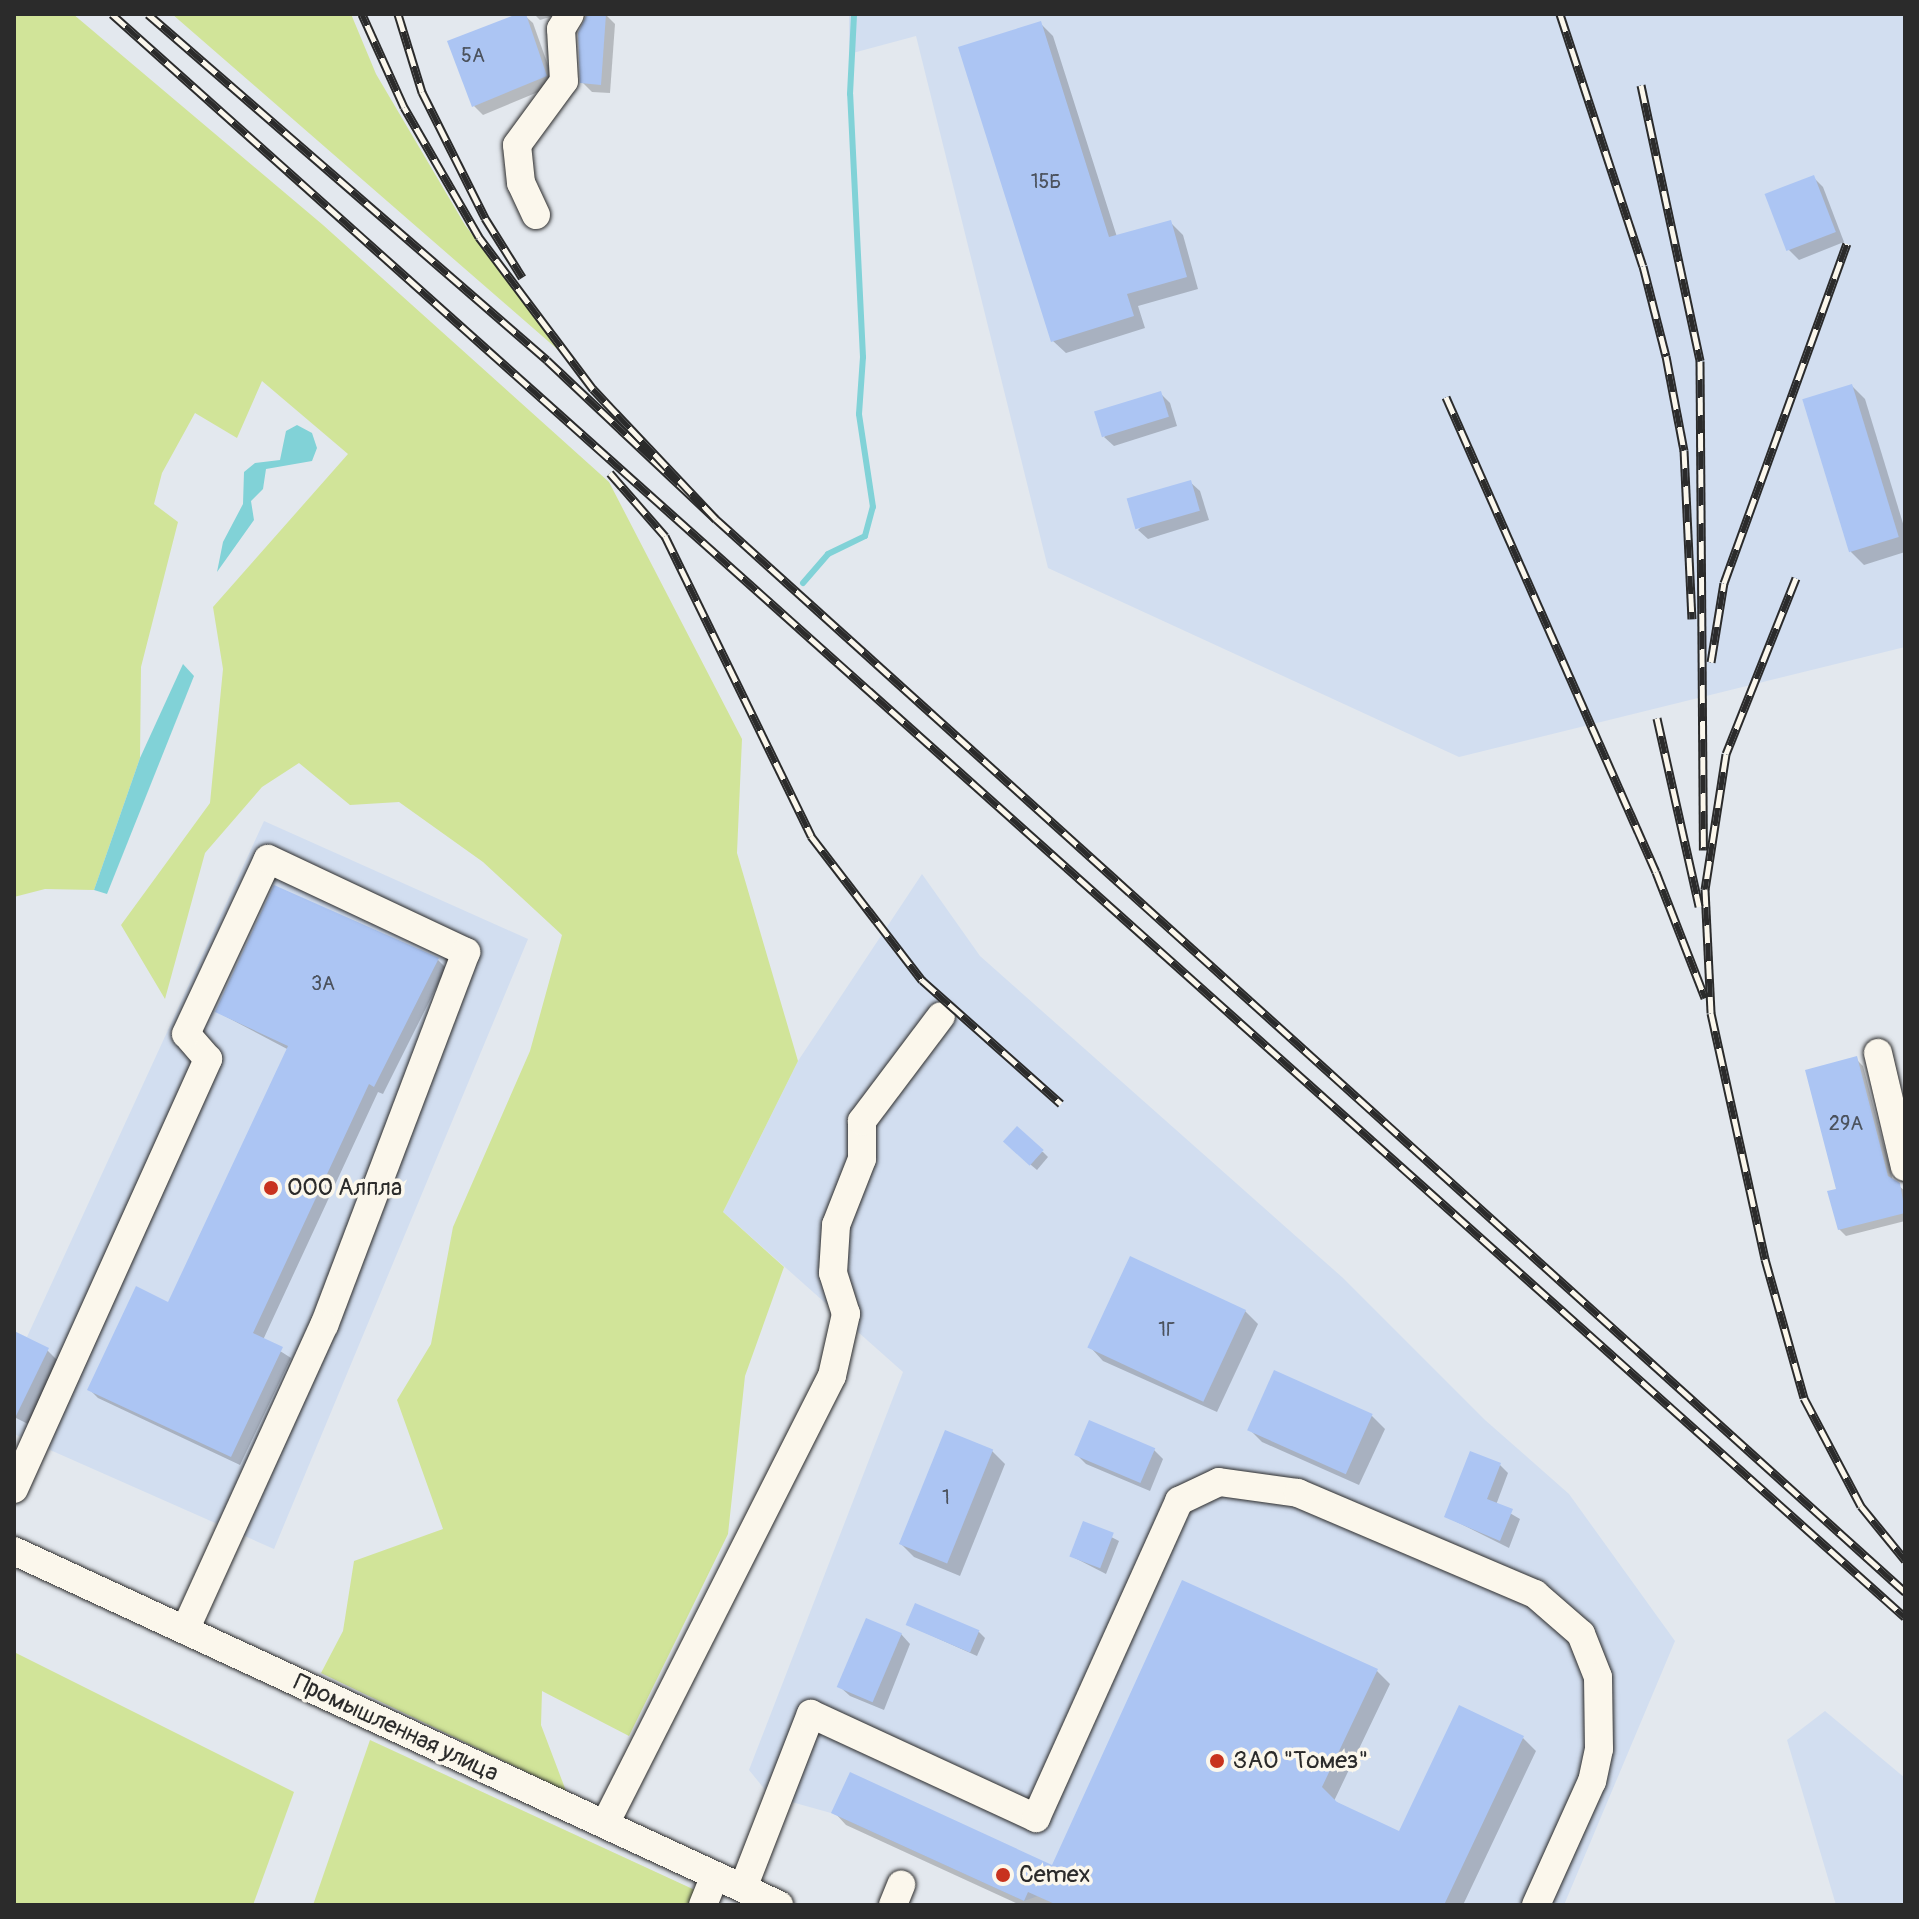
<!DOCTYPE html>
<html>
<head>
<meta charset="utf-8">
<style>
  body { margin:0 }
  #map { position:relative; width:1919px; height:1919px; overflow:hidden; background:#e3e8ee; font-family:Pangolin,sans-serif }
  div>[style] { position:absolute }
  .built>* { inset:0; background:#d2def0 }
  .green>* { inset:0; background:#d1e499 }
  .water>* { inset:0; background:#81d2d7 }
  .shadow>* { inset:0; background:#0003 }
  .stream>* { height:6px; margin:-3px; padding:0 3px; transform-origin:3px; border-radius:3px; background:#81d2d7 }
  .building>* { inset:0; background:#acc5f3; transform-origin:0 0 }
  .roads { filter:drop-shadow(0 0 2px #2b2b2b) drop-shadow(0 0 2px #2b2b2b) }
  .minor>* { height:28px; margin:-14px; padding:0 14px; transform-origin:14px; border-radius:14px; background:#fbf7ec }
  .rail>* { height:9px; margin-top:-4.5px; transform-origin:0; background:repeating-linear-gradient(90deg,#fbf7ec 0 18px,#2b2b2b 0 36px); box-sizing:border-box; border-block:2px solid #2b2b2b }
  .dots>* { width:22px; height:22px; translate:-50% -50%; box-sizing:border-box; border:4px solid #fbf7ec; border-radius:50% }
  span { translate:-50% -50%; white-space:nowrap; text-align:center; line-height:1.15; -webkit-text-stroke:7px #fbf7ec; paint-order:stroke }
  .number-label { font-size:20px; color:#4b525d }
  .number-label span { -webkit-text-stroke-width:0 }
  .poi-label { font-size:24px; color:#2b2b2b }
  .left { translate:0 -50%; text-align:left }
  .street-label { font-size:24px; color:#2b2b2b }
  .frame { position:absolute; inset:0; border:16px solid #2b2b2b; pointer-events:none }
</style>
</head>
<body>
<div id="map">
  <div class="built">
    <i style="clip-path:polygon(849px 14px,1905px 14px,1905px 647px,1459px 757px,1048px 568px,916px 36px,849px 54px)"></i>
    <i style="clip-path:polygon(264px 821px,528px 939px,274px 1549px,14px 1434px,14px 1331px,27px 1337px)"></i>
    <i style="clip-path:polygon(922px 874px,980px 956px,1343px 1278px,1485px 1420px,1569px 1494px,1675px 1641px,1564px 1905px,1057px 1905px,1038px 1896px,1024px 1901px,831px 1813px,770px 1796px,749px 1770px,903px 1372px,723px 1212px,798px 1061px)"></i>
    <i style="clip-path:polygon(1825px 1711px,1905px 1778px,1905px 1905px,1836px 1905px,1787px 1740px)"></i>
  </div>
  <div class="green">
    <i style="clip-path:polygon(14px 14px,73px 14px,323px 225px,609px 482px,742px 739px,737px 853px,798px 1061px,723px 1212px,784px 1267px,745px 1376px,728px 1534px,629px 1736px,542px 1691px,541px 1725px,566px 1791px,321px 1673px,343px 1631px,354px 1561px,443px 1529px,397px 1400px,431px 1344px,453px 1227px,530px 1051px,562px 935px,483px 862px,399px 802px,350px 805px,299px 763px,262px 787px,205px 853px,165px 999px,121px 925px,210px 803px,223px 669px,213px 607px,348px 454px,262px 381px,237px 438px,195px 413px,162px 473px,154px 504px,178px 522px,141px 667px,140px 758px,94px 890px,45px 889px,14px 897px)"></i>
    <i style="clip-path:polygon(172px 14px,351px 14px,376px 74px,465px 225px,564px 355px)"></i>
    <i style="clip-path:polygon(14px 1652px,294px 1792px,253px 1905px,14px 1905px)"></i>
    <i style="clip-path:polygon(370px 1740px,697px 1891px,698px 1905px,313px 1905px)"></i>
  </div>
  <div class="water">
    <i style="clip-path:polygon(297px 425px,312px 433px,317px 448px,312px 461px,266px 469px,263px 489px,251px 501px,254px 520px,217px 572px,223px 542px,243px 504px,244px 472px,255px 463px,280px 460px,286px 431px)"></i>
    <i style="clip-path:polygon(183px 664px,194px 676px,107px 894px,94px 890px,140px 758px)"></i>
  </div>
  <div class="shadow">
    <i style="clip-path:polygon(523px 14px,533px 23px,555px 85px,483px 115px,474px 106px)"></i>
    <i style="clip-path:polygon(534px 14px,560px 14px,540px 20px)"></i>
    <i style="clip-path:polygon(587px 14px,605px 14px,615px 24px,610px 93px,592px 92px,582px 82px)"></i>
    <i style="clip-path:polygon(1040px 23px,1053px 36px,1117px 237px,1170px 222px,1183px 235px,1198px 289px,1138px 306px,1145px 328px,1066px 353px,1053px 341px)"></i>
    <i style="clip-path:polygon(1813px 177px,1823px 187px,1844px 242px,1799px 260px,1789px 250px)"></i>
    <i style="clip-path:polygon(1852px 386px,1865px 399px,1905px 530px,1905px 552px,1864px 565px,1851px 552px)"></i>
    <i style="clip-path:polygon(1160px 393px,1170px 403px,1177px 426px,1114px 446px,1104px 437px)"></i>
    <i style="clip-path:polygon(1190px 482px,1200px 491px,1209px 520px,1148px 539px,1138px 530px)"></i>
    <i style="clip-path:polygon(438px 960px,446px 968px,383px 1094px,378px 1092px,263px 1340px,291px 1358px,240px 1465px,98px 1398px,89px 1389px,169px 1305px,289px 1050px,217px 1012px)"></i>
    <i style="clip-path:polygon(1856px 1059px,1863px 1066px,1893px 1181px,1905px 1191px,1905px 1221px,1846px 1236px,1839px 1229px)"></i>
    <i style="clip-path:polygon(1011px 1148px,1043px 1152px,1048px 1157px,1037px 1170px)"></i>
    <i style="clip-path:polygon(1245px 1311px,1258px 1324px,1217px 1412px,1103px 1361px,1091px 1348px)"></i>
    <i style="clip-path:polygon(14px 1333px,47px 1350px,60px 1363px,30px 1425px,14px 1417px)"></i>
    <i style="clip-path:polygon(1372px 1416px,1385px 1429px,1359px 1485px,1262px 1442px,1249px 1429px)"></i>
    <i style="clip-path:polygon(1154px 1450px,1163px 1459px,1150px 1491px,1086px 1464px,1077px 1455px)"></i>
    <i style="clip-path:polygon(992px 1451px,1005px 1464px,960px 1576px,914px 1557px,901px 1544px)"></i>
    <i style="clip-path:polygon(1500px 1465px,1508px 1473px,1496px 1505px,1520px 1519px,1509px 1548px,1447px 1517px)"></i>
    <i style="clip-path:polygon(1084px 1523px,1119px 1541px,1106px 1574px,1071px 1556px)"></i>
    <i style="clip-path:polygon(1183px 1583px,1377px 1671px,1390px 1684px,1334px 1801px,1400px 1834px,1523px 1738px,1536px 1751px,1463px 1905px,1020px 1905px,846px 1825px,834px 1812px,1053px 1868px)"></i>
    <i style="clip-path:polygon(908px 1625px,979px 1632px,985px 1638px,977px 1656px)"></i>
    <i style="clip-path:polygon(901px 1634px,910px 1644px,884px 1710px,850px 1696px,840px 1687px)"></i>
  </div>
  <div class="stream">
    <i style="left:803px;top:583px;width:38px;rotate:-49deg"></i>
    <i style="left:828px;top:554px;width:41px;rotate:-25.9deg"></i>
    <i style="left:865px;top:536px;width:30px;rotate:-75deg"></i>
    <i style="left:873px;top:507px;width:94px;rotate:-98.6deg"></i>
    <i style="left:859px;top:414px;width:57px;rotate:-86deg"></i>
    <i style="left:863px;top:357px;width:263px;rotate:-92.8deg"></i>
    <i style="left:850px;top:94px;width:80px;rotate:-87.1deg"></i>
  </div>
  <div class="building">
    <i style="clip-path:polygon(517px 14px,526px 14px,547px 76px,472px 107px,447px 41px)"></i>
    <i style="clip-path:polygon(587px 14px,606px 14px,601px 85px,580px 83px,578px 33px)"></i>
    <i style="clip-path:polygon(1041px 21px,1109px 237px,1171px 220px,1187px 277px,1127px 294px,1134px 316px,1051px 342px,958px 47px)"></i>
    <i style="left:1814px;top:175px;width:61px;height:53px;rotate:69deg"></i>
    <i style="left:1852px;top:384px;width:160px;height:52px;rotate:73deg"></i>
    <i style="left:1161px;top:391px;width:27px;height:70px;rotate:73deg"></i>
    <i style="left:1191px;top:480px;width:32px;height:67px;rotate:74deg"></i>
    <i style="clip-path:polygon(274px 885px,439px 958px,374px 1087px,369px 1084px,253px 1333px,283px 1347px,231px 1457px,87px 1390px,136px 1286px,168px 1302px,288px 1046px,215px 1012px)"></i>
    <i style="clip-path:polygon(1857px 1056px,1888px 1176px,1900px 1183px,1905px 1213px,1838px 1230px,1827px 1191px,1836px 1189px,1805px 1070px)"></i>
    <i style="left:1017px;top:1126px;width:36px;height:21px;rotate:42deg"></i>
    <i style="left:1130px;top:1256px;width:128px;height:101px;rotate:25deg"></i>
    <i style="clip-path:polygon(14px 1331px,49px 1348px,14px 1420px)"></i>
    <i style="left:1274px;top:1370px;width:108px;height:66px;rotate:24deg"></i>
    <i style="left:1089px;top:1420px;width:72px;height:38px;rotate:23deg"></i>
    <i style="left:945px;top:1430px;width:52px;height:123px;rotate:22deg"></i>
    <i style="clip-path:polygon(1470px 1451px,1501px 1463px,1487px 1499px,1513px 1509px,1500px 1541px,1444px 1517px)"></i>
    <i style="left:1083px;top:1521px;width:33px;height:38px;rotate:21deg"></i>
    <i style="clip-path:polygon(1182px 1580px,1378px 1669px,1322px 1787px,1337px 1802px,1399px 1831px,1459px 1705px,1524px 1736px,1444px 1905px,1057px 1905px,1028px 1892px,1024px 1901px,831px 1813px,850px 1772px,1052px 1865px)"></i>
    <i style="left:915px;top:1603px;width:70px;height:24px;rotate:23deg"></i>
    <i style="left:866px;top:1618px;width:39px;height:75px;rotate:23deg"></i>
  </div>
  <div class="roads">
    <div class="minor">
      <i style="left:536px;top:215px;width:35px;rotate:-115deg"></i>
      <i style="left:521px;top:183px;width:38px;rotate:-96deg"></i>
      <i style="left:517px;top:145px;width:79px;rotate:-53.7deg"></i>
      <i style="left:564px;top:81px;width:52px;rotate:-93.3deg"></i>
      <i style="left:561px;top:29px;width:17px;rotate:-59deg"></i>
      <i style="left:1878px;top:1053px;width:117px;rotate:76.7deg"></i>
      <i style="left:14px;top:1489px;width:472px;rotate:-65.7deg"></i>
      <i style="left:208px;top:1059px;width:33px;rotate:-131deg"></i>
      <i style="left:186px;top:1034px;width:193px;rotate:-64.9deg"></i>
      <i style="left:268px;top:859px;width:219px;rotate:25.2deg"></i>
      <i style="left:466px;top:952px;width:399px;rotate:110.8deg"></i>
      <i style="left:324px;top:1325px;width:335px;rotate:114.5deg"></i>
      <i style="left:14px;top:1551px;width:843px;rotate:24.83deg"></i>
      <i style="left:605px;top:1824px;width:502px;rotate:-63.13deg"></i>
      <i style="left:832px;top:1376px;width:64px;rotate:-77.3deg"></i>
      <i style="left:846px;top:1314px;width:43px;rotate:-107.6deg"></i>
      <i style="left:833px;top:1273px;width:48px;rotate:-86.4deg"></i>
      <i style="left:836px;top:1225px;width:71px;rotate:-68.5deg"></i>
      <i style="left:862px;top:1159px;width:38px;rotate:-90deg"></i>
      <i style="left:862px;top:1121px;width:131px;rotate:-53deg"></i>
      <i style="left:743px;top:1888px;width:187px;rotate:-68.7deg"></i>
      <i style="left:811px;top:1714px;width:248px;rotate:24.8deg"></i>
      <i style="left:1036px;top:1818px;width:348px;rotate:-65.7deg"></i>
      <i style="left:1179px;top:1501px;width:44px;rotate:-25.4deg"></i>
      <i style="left:1219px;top:1482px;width:80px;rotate:7.9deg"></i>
      <i style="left:1298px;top:1493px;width:258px;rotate:23.1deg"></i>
      <i style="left:1535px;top:1594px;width:61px;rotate:41deg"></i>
      <i style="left:1581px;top:1634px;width:46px;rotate:68.4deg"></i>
      <i style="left:1598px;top:1677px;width:72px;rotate:89.2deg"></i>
      <i style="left:1599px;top:1749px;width:33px;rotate:102deg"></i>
      <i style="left:1592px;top:1781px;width:136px;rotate:114.3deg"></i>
      <i style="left:703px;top:1905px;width:31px;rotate:-68deg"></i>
      <i style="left:893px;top:1905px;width:22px;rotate:-68deg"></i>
    </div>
  </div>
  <div class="rail">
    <i style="left:112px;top:14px;width:2405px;rotate:41.8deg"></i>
    <i style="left:148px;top:14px;width:528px;rotate:40.93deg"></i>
    <i style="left:547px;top:360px;width:232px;rotate:43.3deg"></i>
    <i style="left:716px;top:519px;width:179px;rotate:-133.4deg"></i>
    <i style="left:593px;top:389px;width:190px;rotate:-126.9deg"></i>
    <i style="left:479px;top:237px;width:150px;rotate:-120deg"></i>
    <i style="left:404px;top:107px;width:102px;rotate:-114.3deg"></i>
    <i style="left:398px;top:14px;width:82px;rotate:72.9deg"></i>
    <i style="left:422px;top:92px;width:141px;rotate:63.4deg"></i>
    <i style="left:485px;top:218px;width:70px;rotate:57.9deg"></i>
    <i style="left:1560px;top:14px;width:265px;rotate:71.8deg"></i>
    <i style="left:1643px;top:266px;width:93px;rotate:75.7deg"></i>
    <i style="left:1666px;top:356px;width:96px;rotate:79.2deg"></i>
    <i style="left:1684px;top:450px;width:169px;rotate:87.3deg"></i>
    <i style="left:1641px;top:85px;width:282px;rotate:77.9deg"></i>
    <i style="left:1700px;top:361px;width:489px;rotate:89.6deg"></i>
    <i style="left:1446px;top:397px;width:519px;rotate:66.15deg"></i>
    <i style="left:1656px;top:872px;width:135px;rotate:68.7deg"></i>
    <i style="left:610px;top:473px;width:84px;rotate:48.9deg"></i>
    <i style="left:665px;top:536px;width:334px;rotate:64deg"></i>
    <i style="left:811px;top:836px;width:182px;rotate:52.4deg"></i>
    <i style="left:922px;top:980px;width:186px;rotate:41.7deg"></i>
    <i style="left:716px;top:519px;width:1602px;rotate:42.06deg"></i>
    <i style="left:1796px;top:578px;width:189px;rotate:111.7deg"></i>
    <i style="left:1726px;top:754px;width:137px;rotate:98.8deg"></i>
    <i style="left:1705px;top:889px;width:124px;rotate:87.2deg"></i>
    <i style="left:1711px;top:1013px;width:252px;rotate:77.6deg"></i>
    <i style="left:1765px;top:1259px;width:144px;rotate:74.3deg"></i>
    <i style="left:1804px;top:1398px;width:122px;rotate:62.2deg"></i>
    <i style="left:1861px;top:1506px;width:70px;rotate:50.8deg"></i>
    <i style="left:1711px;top:662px;width:80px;rotate:-80.7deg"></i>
    <i style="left:1724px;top:583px;width:361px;rotate:-70.1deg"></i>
    <i style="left:1657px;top:718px;width:193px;rotate:77.4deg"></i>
  </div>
  <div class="dots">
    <i style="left:271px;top:1188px;background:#c8321e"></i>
    <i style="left:1217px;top:1761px;background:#c8321e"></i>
    <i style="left:1003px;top:1875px;background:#c8321e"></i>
  </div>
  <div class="number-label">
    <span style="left:473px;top:55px">5А</span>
    <span style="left:1046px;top:181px">15Б</span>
    <span style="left:323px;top:983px">3А</span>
    <span style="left:1846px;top:1123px">29А</span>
    <span style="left:1167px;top:1329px">1Г</span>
    <span style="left:946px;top:1497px">1</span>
  </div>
  <div class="poi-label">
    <span class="left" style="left:287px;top:1188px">ООО Алпла</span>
    <span class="left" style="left:1233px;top:1761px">ЗАО "Томез"</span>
    <span class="left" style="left:1019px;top:1875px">Cemex</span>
  </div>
  <div class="street-label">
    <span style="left:396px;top:1728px;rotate:25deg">Промышленная улица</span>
  </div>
  <div class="frame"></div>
</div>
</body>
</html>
